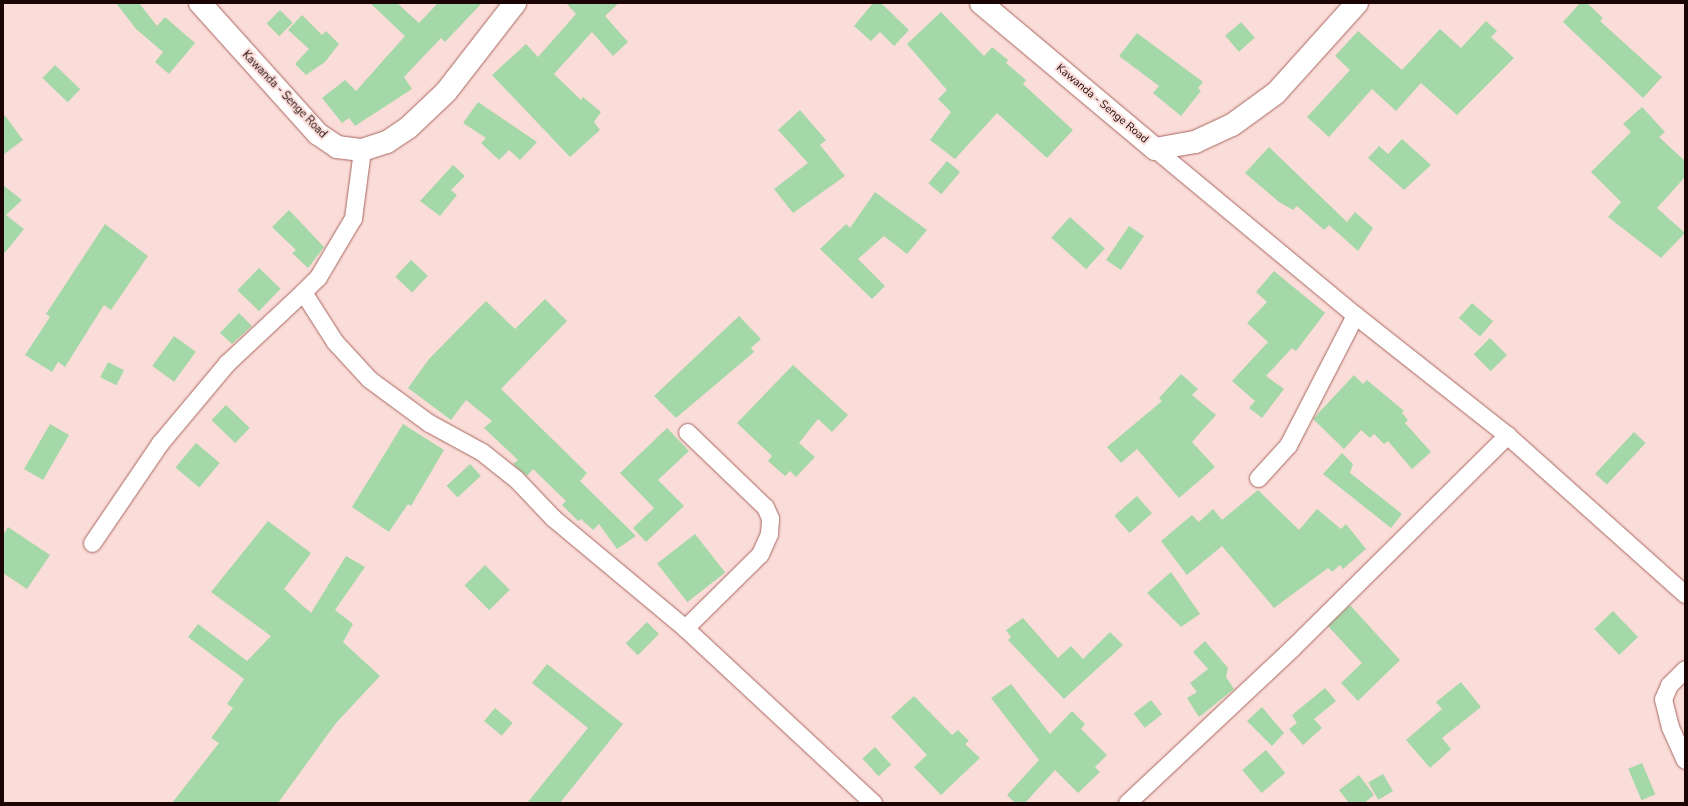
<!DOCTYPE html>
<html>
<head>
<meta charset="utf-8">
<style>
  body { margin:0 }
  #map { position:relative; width:1688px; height:806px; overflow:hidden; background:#fadcd8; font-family:"Nunito Sans",sans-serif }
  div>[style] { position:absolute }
  .building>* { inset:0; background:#a5d8a8; transform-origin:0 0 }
  .roads { filter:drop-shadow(0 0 1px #a8665f) drop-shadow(0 0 1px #a8665f) }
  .street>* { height:17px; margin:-8.5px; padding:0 8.5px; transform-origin:8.5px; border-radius:8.5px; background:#fff }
  .secondary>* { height:22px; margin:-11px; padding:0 11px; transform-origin:11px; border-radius:11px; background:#fff }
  span { translate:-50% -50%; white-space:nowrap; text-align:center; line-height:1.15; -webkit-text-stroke:4px #fadcd8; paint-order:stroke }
  .street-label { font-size:11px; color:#1b0404 }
  .frame { position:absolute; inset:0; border:4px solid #1b0404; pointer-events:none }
</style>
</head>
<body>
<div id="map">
  <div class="building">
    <i style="clip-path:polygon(116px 3px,139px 3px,157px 26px,165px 17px,195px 43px,169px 74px,155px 62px,163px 52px,136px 29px)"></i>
    <i style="clip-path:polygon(370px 3px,397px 3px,419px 23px,438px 3px,482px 3px,445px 42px,441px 38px,404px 77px,412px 89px,355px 126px,349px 118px,342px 123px,322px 98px,345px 80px,356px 91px,405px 36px)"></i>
    <i style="clip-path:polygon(566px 3px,619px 3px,605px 16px,628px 42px,613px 56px,592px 32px,554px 74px,581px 100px,583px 97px,601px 112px,594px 122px,600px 130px,570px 157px,492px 75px,526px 44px,538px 57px,576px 14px)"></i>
    <i style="clip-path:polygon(873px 3px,881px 3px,909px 30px,894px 46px,880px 32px,871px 41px,854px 26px)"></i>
    <i style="clip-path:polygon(1580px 3px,1587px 3px,1603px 18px,1600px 21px,1662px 77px,1643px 98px,1563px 22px)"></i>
    <i style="left:280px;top:10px;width:18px;height:19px;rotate:45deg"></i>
    <i style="clip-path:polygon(941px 12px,984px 56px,992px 47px,1008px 60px,1006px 63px,1026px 80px,1023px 84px,1073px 130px,1047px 158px,997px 113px,955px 159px,930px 140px,951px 112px,938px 99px,947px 90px,907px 44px)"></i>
    <i style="clip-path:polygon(302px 15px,322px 35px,326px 31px,339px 44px,325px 62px,306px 75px,295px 64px,309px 49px,288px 30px)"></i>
    <i style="clip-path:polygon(1486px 21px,1497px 31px,1491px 37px,1514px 58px,1457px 115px,1421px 83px,1396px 111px,1372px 89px,1329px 137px,1307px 117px,1350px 70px,1335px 56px,1358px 31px,1402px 70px,1440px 29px,1461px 48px)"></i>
    <i style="left:1241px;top:22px;width:21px;height:21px;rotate:49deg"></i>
    <i style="clip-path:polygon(1137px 33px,1203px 82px,1198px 88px,1201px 91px,1181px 116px,1153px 93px,1159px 86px,1119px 56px)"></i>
    <i style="left:55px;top:65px;width:35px;height:18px;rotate:44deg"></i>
    <i style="clip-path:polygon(478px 102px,537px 142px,520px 160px,509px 150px,499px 160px,481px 143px,486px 138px,463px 123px)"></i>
    <i style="clip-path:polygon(1642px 107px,1665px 132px,1659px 137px,1685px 161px,1685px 177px,1657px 208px,1685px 233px,1661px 258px,1608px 217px,1621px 202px,1591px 172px,1631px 132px,1623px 124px)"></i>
    <i style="clip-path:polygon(800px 110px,826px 140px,820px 145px,845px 176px,793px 213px,774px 189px,808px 163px,778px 130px)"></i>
    <i style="clip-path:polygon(3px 113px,23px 140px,3px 155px)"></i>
    <i style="clip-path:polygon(1402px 139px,1431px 165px,1404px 190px,1368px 158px,1379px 146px,1388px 154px)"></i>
    <i style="clip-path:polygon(1269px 147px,1347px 222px,1355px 212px,1373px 228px,1358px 251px,1329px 225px,1324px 230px,1297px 206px,1293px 210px,1279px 202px,1245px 173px)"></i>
    <i style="left:947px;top:161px;width:17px;height:29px;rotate:40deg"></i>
    <i style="clip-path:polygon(453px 165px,465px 176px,451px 190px,457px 195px,440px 216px,420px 201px)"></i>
    <i style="clip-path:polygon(3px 185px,22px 200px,6px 215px,24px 229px,3px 255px)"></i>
    <i style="clip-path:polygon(875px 192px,927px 230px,907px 254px,884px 236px,858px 259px,885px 286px,872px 299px,820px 249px,846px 224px,850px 228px)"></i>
    <i style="clip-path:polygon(289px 210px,324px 247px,308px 268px,292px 253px,296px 250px,272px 227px)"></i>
    <i style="left:1070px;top:217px;width:47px;height:28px;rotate:42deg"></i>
    <i style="clip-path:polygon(105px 224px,148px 256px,111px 310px,104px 305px,65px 367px,58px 362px,52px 372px,25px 355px,50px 317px,46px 314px)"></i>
    <i style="left:1129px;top:226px;width:18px;height:41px;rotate:34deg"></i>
    <i style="left:411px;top:260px;width:23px;height:23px;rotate:43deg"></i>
    <i style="left:259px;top:268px;width:30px;height:31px;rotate:44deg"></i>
    <i style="clip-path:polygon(1274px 271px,1325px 313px,1296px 351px,1292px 348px,1266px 376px,1284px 389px,1262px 418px,1249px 408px,1255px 401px,1232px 381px,1268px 342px,1247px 323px,1267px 302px,1256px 292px)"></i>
    <i style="clip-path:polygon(545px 299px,567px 321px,501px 389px,587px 473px,580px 481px,636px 536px,617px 549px,599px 524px,593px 530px,581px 519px,578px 521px,562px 505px,566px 501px,533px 469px,527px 476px,513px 464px,518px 460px,484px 428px,492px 421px,466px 400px,451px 420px,408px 388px,429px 359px,486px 301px,515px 329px)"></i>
    <i style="left:1472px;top:303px;width:28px;height:20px;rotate:41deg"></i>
    <i style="clip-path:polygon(239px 313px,252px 326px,232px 344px,220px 333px)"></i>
    <i style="clip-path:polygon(739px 316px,761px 339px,751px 348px,754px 352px,676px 418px,654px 396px)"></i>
    <i style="left:174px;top:336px;width:27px;height:37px;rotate:36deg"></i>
    <i style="left:1490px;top:338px;width:24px;height:23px;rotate:45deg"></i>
    <i style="left:108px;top:362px;width:18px;height:17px;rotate:27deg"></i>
    <i style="clip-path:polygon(793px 365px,848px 415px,832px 432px,818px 419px,799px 443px,815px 457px,796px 477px,790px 471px,785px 476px,768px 461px,772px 456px,737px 423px)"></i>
    <i style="clip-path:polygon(1181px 374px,1198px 389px,1192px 395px,1216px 415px,1192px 442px,1215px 467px,1179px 498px,1137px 449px,1121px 463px,1107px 447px,1162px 401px,1159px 398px)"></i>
    <i style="clip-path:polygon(1354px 375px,1363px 384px,1367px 380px,1404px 411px,1402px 413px,1408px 420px,1405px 423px,1431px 452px,1412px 469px,1388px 441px,1384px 444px,1374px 434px,1370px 438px,1361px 430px,1344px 449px,1313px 419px)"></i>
    <i style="left:226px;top:405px;width:33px;height:21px;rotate:44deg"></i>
    <i style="left:50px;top:424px;width:22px;height:52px;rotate:30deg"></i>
    <i style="clip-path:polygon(403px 424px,444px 450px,411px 506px,408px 504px,389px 532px,352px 507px)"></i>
    <i style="clip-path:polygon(667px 428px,689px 451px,658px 480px,684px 506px,646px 542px,633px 528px,654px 508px,620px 473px)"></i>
    <i style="left:1634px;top:432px;width:16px;height:57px;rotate:43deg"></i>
    <i style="left:196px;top:443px;width:31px;height:32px;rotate:40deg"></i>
    <i style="clip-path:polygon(1342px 453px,1353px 464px,1350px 473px,1402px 514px,1391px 528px,1323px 474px)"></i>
    <i style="left:470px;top:464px;width:16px;height:32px;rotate:47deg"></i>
    <i style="clip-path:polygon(1258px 490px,1299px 530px,1317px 509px,1341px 529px,1346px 524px,1366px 549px,1343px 569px,1340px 565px,1332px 572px,1328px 568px,1274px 608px,1222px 546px,1187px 575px,1161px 541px,1192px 515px,1199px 522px,1213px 509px,1222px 520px)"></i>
    <i style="left:1137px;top:496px;width:23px;height:30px;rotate:49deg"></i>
    <i style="clip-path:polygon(268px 521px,311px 553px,284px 589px,311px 613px,346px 556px,365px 567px,335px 610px,353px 624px,343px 642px,380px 676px,336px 723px,278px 803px,172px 803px,219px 743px,211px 738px,233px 708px,227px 704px,244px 679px,188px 637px,198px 624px,247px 661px,271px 636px,211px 592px)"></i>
    <i style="clip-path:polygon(8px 527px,50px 555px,27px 589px,3px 573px,3px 535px)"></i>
    <i style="left:695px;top:534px;width:49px;height:48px;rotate:52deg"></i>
    <i style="left:485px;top:565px;width:35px;height:29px;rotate:45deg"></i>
    <i style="clip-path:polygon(1171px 572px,1200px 614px,1181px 627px,1147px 593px)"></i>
    <i style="clip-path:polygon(1350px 605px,1400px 660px,1358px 701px,1341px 683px,1362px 663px,1328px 626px)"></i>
    <i style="left:1613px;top:611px;width:36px;height:26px;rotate:46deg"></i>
    <i style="clip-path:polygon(1023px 618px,1058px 658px,1071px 646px,1083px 659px,1110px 632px,1123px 645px,1064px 699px,1008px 640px,1011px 637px,1006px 630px)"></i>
    <i style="left:647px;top:622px;width:17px;height:30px;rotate:45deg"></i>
    <i style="clip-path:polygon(1205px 641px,1228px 668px,1226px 677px,1234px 689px,1199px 717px,1187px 698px,1197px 692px,1190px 683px,1208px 669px,1193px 652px)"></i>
    <i style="clip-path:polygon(547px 664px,623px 724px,560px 803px,527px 803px,588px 728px,532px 683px)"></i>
    <i style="clip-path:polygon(1461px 682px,1481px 707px,1442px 738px,1451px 749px,1430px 768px,1406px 740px,1442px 709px,1436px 702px)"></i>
    <i style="clip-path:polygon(1011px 684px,1050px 734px,1072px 711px,1085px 724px,1081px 729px,1107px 755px,1095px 767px,1100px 772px,1078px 793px,1055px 770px,1025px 803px,1015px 803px,1007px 795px,1039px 760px,991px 698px)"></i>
    <i style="clip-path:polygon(1325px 688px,1336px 701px,1314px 719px,1322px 728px,1303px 745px,1289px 729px,1297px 723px,1292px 715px)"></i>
    <i style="clip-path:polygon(914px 696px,952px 735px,958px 730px,969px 741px,965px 744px,980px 758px,941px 795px,914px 767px,927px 755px,891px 717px)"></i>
    <i style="left:1151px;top:700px;width:18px;height:22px;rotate:52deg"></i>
    <i style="clip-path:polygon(1262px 707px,1284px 733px,1272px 746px,1247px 721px)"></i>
    <i style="left:495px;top:708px;width:23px;height:17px;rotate:40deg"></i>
    <i style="left:875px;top:747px;width:24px;height:17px;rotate:48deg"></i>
    <i style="left:1266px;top:750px;width:30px;height:31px;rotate:50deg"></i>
    <i style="left:1642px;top:763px;width:34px;height:15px;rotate:67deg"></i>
    <i style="left:1383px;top:774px;width:20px;height:17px;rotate:60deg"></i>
    <i style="clip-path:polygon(1359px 775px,1374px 795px,1364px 803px,1349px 803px,1339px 790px)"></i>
  </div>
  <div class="roads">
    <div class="street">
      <i style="left:1155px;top:149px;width:260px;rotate:39.7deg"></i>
      <i style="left:1355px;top:315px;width:194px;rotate:38.3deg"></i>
      <i style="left:1507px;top:435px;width:239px;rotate:41.8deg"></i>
      <i style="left:362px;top:150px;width:69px;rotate:97.5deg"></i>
      <i style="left:353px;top:218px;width:69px;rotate:120.7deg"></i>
      <i style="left:318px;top:277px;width:21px;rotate:135deg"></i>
      <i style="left:303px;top:292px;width:59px;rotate:57.4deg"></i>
      <i style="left:335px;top:342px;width:50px;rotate:47.4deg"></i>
      <i style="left:369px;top:379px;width:74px;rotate:36.3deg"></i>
      <i style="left:429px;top:423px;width:60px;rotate:28.7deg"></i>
      <i style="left:482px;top:452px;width:43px;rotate:38.5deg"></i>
      <i style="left:516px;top:479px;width:54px;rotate:46.5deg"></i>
      <i style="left:553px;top:518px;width:172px;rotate:39.8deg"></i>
      <i style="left:685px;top:628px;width:257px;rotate:42.9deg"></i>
      <i style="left:1258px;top:478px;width:45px;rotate:-47.7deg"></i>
      <i style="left:1288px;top:445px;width:146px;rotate:-62.7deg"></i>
      <i style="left:92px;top:543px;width:121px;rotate:-55.8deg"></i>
      <i style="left:160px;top:443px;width:104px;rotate:-50.1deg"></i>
      <i style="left:227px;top:363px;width:104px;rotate:-43.1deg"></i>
      <i style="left:685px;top:628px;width:105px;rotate:-44.6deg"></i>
      <i style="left:760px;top:554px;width:22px;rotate:-66deg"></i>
      <i style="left:769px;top:534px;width:16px;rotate:-86deg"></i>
      <i style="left:770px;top:518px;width:12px;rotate:-114deg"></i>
      <i style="left:765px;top:507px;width:108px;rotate:-136.1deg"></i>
      <i style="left:1685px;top:669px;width:23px;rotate:135deg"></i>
      <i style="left:1669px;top:685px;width:15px;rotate:113deg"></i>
      <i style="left:1663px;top:699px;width:29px;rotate:76deg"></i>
      <i style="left:1670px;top:727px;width:36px;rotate:66deg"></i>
      <i style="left:1127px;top:803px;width:226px;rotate:-43.2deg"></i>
      <i style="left:1292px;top:648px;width:303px;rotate:-44.7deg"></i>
    </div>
    <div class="secondary">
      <i style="left:200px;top:3px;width:176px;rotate:48deg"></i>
      <i style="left:318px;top:134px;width:23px;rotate:34deg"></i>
      <i style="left:337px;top:147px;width:25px;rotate:7deg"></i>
      <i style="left:362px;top:150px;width:26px;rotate:-18deg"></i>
      <i style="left:387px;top:142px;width:25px;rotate:-34deg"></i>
      <i style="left:408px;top:128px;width:52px;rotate:-43.5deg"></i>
      <i style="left:446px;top:92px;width:113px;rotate:-52.2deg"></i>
      <i style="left:981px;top:3px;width:227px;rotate:40deg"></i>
      <i style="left:1155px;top:149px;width:41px;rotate:-9.9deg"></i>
      <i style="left:1195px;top:142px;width:41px;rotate:-24.7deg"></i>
      <i style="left:1232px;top:125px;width:54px;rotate:-36deg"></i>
      <i style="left:1276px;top:93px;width:121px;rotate:-48deg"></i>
    </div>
  </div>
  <div class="street-label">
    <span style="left:284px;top:95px;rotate:46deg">Kawanda - Senge Road</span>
    <span style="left:1102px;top:104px;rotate:40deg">Kawanda - Senge Road</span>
  </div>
  <div class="frame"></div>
</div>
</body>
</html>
